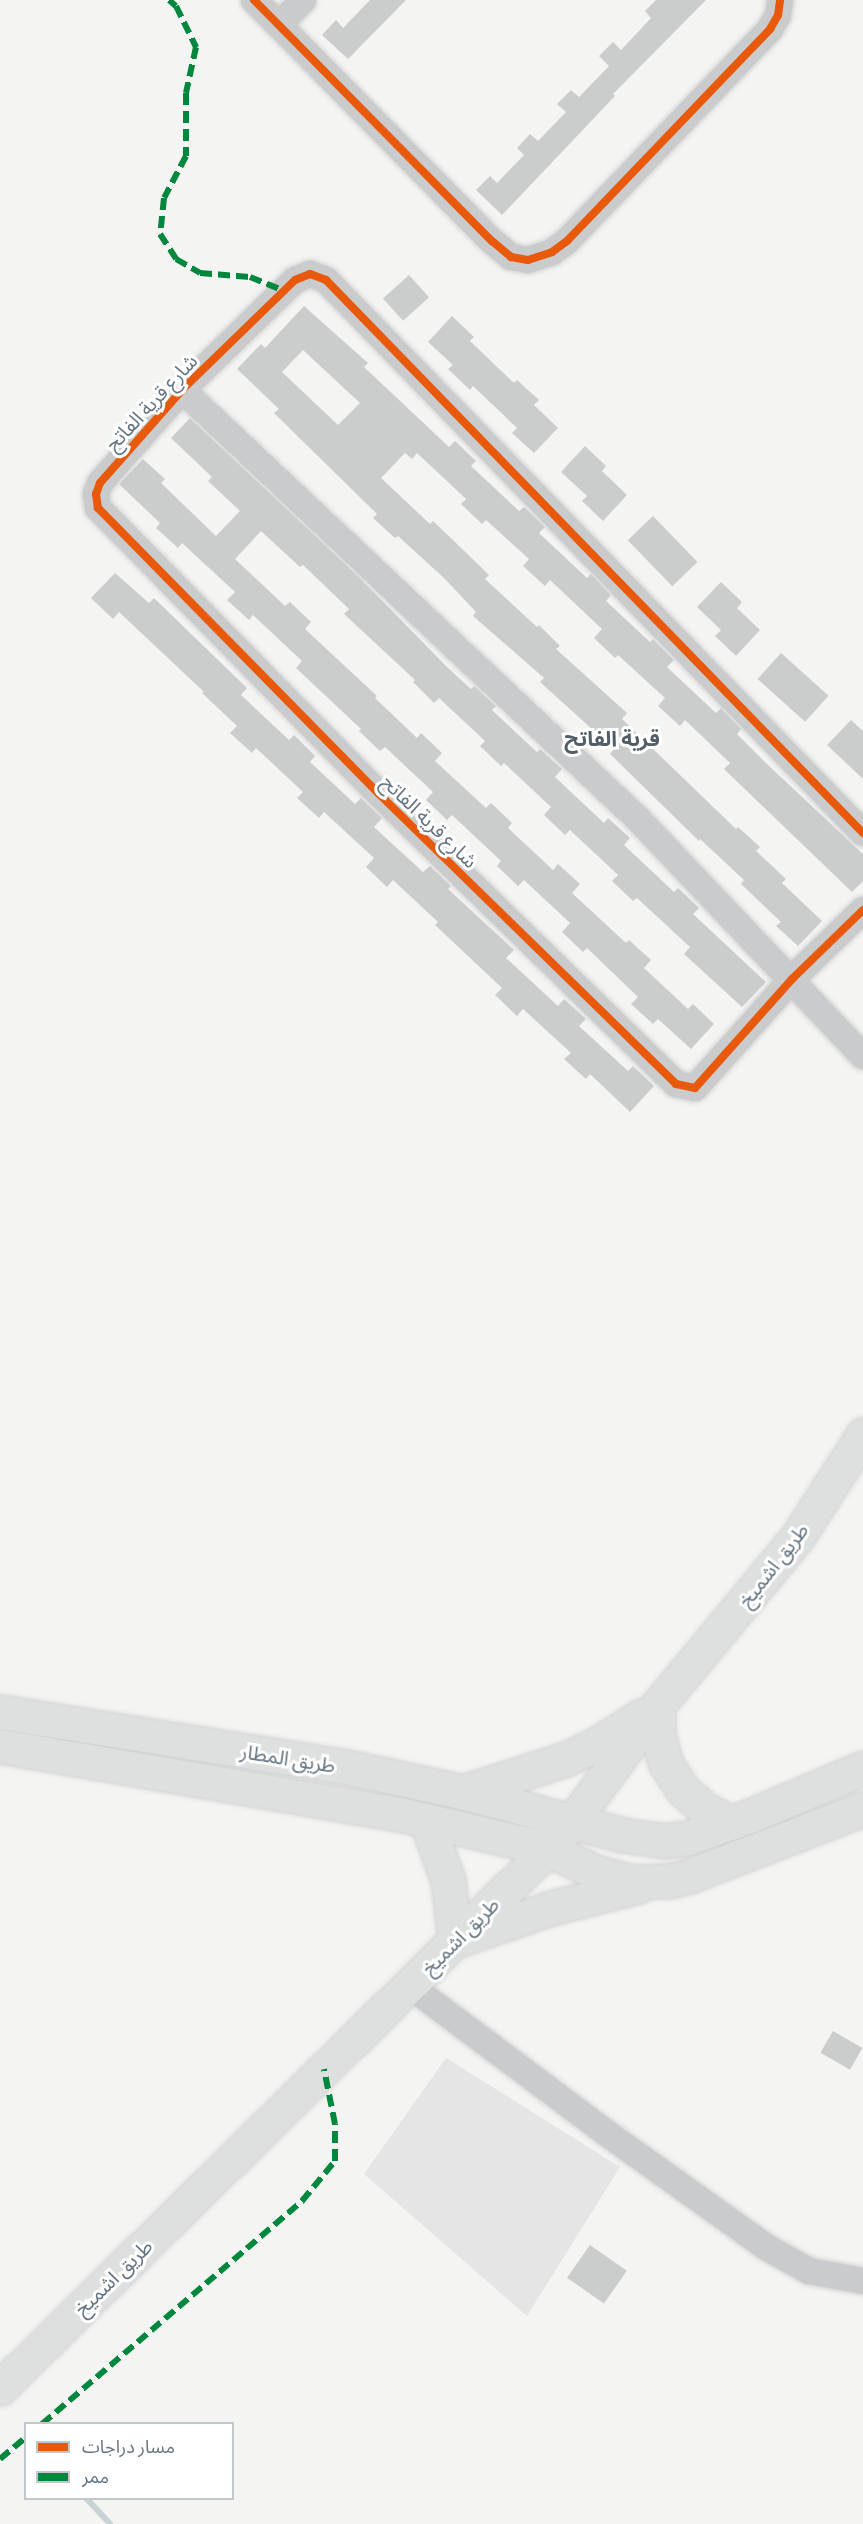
<!DOCTYPE html>
<html>
<head>
<meta charset="utf-8">
<style>
  body { margin:0 }
  #map { position:relative; width:863px; height:2524px; overflow:hidden; background:#f4f4f2; font-family:Barlow,"Noto Sans Arabic",sans-serif }
  div>[style] { position:absolute }
  .built>* { inset:0; background:#e4e5e4 }
  .stream>* { height:6px; margin:-3px; padding:0 3px; transform-origin:3px; border-radius:3px; background:#c9d2d4 }
  .building>* { inset:0; background:#cbcdcd; transform-origin:0 0 }
  .roads { filter:drop-shadow(0 0 2px #d1d2d2) drop-shadow(0 0 2px #d1d2d2) }
  .minor>* { height:26px; margin:-13px; padding:0 13px; transform-origin:13px; border-radius:13px; background:#cacbcc }
  .highway>* { height:33px; margin:-16.5px; padding:0 16.5px; transform-origin:16.5px; border-radius:16.5px; background:#dedfdf }
  .quiet>* { height:6px; margin-top:-3px; transform-origin:0; background:repeating-linear-gradient(90deg,#00873e 0 12px,transparent 0 18px) }
  .cycleway>* { height:8px; margin:-4px; padding:0 4px; transform-origin:4px; border-radius:4px; background:#e8590c }
  span { translate:-50% -50%; white-space:nowrap; text-align:center; line-height:1.15; -webkit-text-stroke:6px #fff; paint-order:stroke }
  .street-label { font-size:20px; color:#647481 }
  .neighbourhood-label { font-size:21px; color:#525e66; font-weight:700 }
  .legend { position:absolute; left:24px; top:2422px; width:210px; height:78px; box-sizing:border-box; background:#fff; border:2px solid #c1c7cd; margin:0; padding:8px 10px; list-style:none; font-size:18px; color:#647481 }
  .legend li { display:flex; align-items:center; gap:12px; height:30px }
  .legend b { width:30px; border:2px solid #c1c7cd }
</style>
</head>
<body>
<div id="map">
  <div class="built">
    <i style="clip-path:polygon(446px 2058px,620px 2167px,527px 2316px,364px 2174px)"></i>
  </div>
  <div class="stream">
    <i style="left:86px;top:2498px;width:35px;rotate:47deg"></i>
  </div>
  <div class="building">
    <i style="clip-path:polygon(370px 0,406px 0,348px 59px,322px 35px,336px 20px,343px 28px)"></i>
    <i style="clip-path:polygon(656px 0,706px 0,613px 94px,615px 96px,502px 215px,476px 190px,490px 176px,497px 183px,524px 155px,517px 148px,530px 134px,538px 141px,566px 112px,557px 104px,571px 90px,579px 97px,609px 66px,599px 56px,613px 42px,621px 50px,651px 18px,645px 11px)"></i>
    <i style="left:409px;top:275px;width:30px;height:35px;rotate:48deg"></i>
    <i style="clip-path:polygon(evenodd,304px 306px,368px 363px,364px 367px,449px 447px,455px 441px,476px 461px,471px 466px,519px 511px,524px 507px,538px 520px,545px 527px,539px 533px,587px 578px,591px 574px,611px 595px,606px 601px,650px 642px,653px 639px,674px 660px,667px 667px,716px 713px,721px 708px,741px 729px,737px 734px,768px 765px,863px 854px,863px 881px,852px 892px,724px 769px,730px 763px,685px 720px,680px 726px,658px 706px,665px 698px,618px 655px,615px 658px,594px 638px,602px 629px,550px 580px,545px 586px,523px 566px,529px 559px,486px 520px,482px 524px,461px 504px,466px 499px,417px 453px,412px 459px,405px 453px,381px 478px,430px 524px,433px 521px,454px 541px,489px 575px,485px 579px,537px 627px,539px 625px,560px 646px,556px 649px,627px 713px,622px 719px,736px 829px,738px 827px,760px 847px,756px 851px,786px 879px,782px 883px,822px 921px,798px 946px,776px 926px,781px 922px,741px 884px,744px 880px,700px 839px,699px 841px,610px 754px,614px 749px,540px 682px,544px 678px,473px 616px,476px 612px,445px 579px,398px 536px,395px 538px,373px 518px,377px 514px,274px 413px,279px 409px,237px 369px,261px 344px,265px 348px,304px 306px,303px 350px,360px 403px,338px 425px,282px 372px,303px 350px)"></i>
    <i style="clip-path:polygon(452px 316px,474px 337px,470px 341px,514px 383px,517px 380px,539px 400px,534px 405px,558px 428px,534px 453px,512px 433px,517px 428px,473px 386px,470px 390px,448px 369px,453px 365px,428px 342px)"></i>
    <i style="clip-path:polygon(190px 418px,356px 574px,447px 667px,471px 689px,474px 686px,496px 706px,492px 710px,537px 752px,540px 749px,562px 769px,555px 777px,604px 823px,608px 818px,630px 838px,624px 845px,674px 892px,678px 888px,699px 908px,693px 914px,766px 982px,742px 1007px,684px 954px,690px 947px,637px 898px,633px 901px,612px 881px,618px 875px,570px 830px,565px 835px,544px 815px,551px 807px,504px 763px,501px 766px,480px 746px,485px 741px,439px 698px,434px 703px,413px 682px,415px 680px,344px 614px,349px 609px,303px 565px,300px 567px,261px 531px,235px 559px,285px 606px,290px 602px,311px 622px,305px 629px,377px 696px,375px 698px,417px 738px,421px 733px,442px 753px,435px 761px,486px 808px,491px 803px,512px 823px,508px 828px,553px 870px,558px 864px,580px 884px,572px 893px,626px 943px,629px 940px,651px 960px,644px 968px,688px 1009px,693px 1004px,714px 1024px,691px 1049px,658px 1019px,653px 1024px,631px 1004px,638px 997px,587px 948px,583px 952px,562px 932px,570px 923px,524px 880px,518px 886px,497px 866px,501px 861px,452px 815px,447px 820px,426px 800px,433px 792px,385px 747px,380px 751px,359px 731px,361px 729px,296px 668px,302px 661px,253px 615px,249px 620px,227px 600px,235px 592px,182px 543px,178px 548px,156px 528px,160px 523px,119px 484px,143px 459px,165px 479px,161px 483px,216px 536px,240px 511px,208px 481px,212px 477px,171px 438px)"></i>
    <i style="clip-path:polygon(585px 446px,606px 466px,602px 471px,627px 495px,603px 521px,582px 501px,587px 496px,561px 472px)"></i>
    <i style="left:653px;top:516px;width:64px;height:35px;rotate:46deg"></i>
    <i style="clip-path:polygon(115px 573px,149px 603px,154px 598px,247px 688px,241px 695px,289px 740px,294px 735px,315px 756px,310px 762px,355px 804px,361px 798px,382px 818px,374px 827px,400px 851px,423px 872px,430px 866px,451px 886px,448px 889px,514px 950px,506px 958px,558px 1006px,564px 999px,586px 1019px,579px 1026px,628px 1071px,633px 1066px,654px 1086px,630px 1112px,590px 1074px,586px 1079px,564px 1059px,571px 1053px,523px 1009px,517px 1016px,495px 995px,502px 988px,435px 925px,438px 922px,393px 880px,387px 887px,366px 867px,374px 858px,324px 812px,319px 818px,297px 798px,303px 792px,256px 748px,252px 753px,230px 733px,237px 726px,202px 693px,204px 692px,119px 612px,113px 619px,91px 598px)"></i>
    <i style="clip-path:polygon(721px 582px,742px 602px,737px 608px,760px 630px,736px 656px,715px 636px,721px 630px,697px 607px)"></i>
    <i style="left:781px;top:653px;width:64px;height:35px;rotate:42deg"></i>
    <i style="clip-path:polygon(851px 720px,863px 731px,863px 779px,827px 745px)"></i>
    <i style="left:833px;top:2031px;width:34px;height:25px;rotate:30deg"></i>
    <i style="left:590px;top:2245px;width:45px;height:40px;rotate:35deg"></i>
  </div>
  <div class="roads">
    <div class="minor">
      <i style="left:254px;top:0;width:339px;rotate:45.4deg"></i>
      <i style="left:492px;top:241px;width:25px;rotate:40deg"></i>
      <i style="left:511px;top:257px;width:17px;rotate:10deg"></i>
      <i style="left:528px;top:260px;width:25px;rotate:-18deg"></i>
      <i style="left:552px;top:252px;width:19px;rotate:-36deg"></i>
      <i style="left:567px;top:241px;width:294px;rotate:-46.2deg"></i>
      <i style="left:770px;top:29px;width:16px;rotate:-60deg"></i>
      <i style="left:778px;top:15px;width:15px;rotate:-82deg"></i>
      <i style="left:280px;top:24px;width:33px;rotate:-46deg"></i>
      <i style="left:182px;top:390px;width:625px;rotate:43.25deg"></i>
      <i style="left:637px;top:818px;width:328px;rotate:46.5deg"></i>
      <i style="left:863px;top:833px;width:771px;rotate:-134.16deg"></i>
      <i style="left:326px;top:280px;width:17px;rotate:-159deg"></i>
      <i style="left:310px;top:274px;width:16px;rotate:158deg"></i>
      <i style="left:295px;top:280px;width:158px;rotate:135.8deg"></i>
      <i style="left:182px;top:390px;width:124px;rotate:131.4deg"></i>
      <i style="left:100px;top:483px;width:12px;rotate:110deg"></i>
      <i style="left:96px;top:494px;width:14px;rotate:82deg"></i>
      <i style="left:98px;top:508px;width:401px;rotate:45.5deg"></i>
      <i style="left:379px;top:794px;width:415px;rotate:44.3deg"></i>
      <i style="left:676px;top:1084px;width:19px;rotate:12deg"></i>
      <i style="left:695px;top:1088px;width:146px;rotate:-48.3deg"></i>
      <i style="left:792px;top:979px;width:99px;rotate:-44.2deg"></i>
      <i style="left:410px;top:1986px;width:244px;rotate:36.8deg"></i>
      <i style="left:605px;top:2132px;width:198px;rotate:35.5deg"></i>
      <i style="left:766px;top:2247px;width:49px;rotate:29.2deg"></i>
      <i style="left:809px;top:2271px;width:55px;rotate:10.5deg"></i>
    </div>
    <div class="highway">
      <i style="left:658px;top:1705px;width:30px;rotate:90deg"></i>
      <i style="left:658px;top:1735px;width:30px;rotate:75deg"></i>
      <i style="left:666px;top:1764px;width:30px;rotate:57deg"></i>
      <i style="left:682px;top:1789px;width:30px;rotate:42deg"></i>
      <i style="left:704px;top:1809px;width:30px;rotate:27deg"></i>
      <i style="left:0;top:1712px;width:351px;rotate:9deg"></i>
      <i style="left:347px;top:1767px;width:119px;rotate:12.2deg"></i>
      <i style="left:463px;top:1792px;width:165px;rotate:15.1deg"></i>
      <i style="left:622px;top:1835px;width:42px;rotate:8.1deg"></i>
      <i style="left:664px;top:1841px;width:23px;rotate:-7deg"></i>
      <i style="left:687px;top:1838px;width:67px;rotate:-19.2deg"></i>
      <i style="left:750px;top:1816px;width:123px;rotate:-23deg"></i>
      <i style="left:0;top:1746px;width:405px;rotate:9.7deg"></i>
      <i style="left:399px;top:1814px;width:153px;rotate:13.2deg"></i>
      <i style="left:548px;top:1849px;width:52px;rotate:26.1deg"></i>
      <i style="left:595px;top:1872px;width:38px;rotate:15deg"></i>
      <i style="left:632px;top:1882px;width:37px;rotate:-2deg"></i>
      <i style="left:669px;top:1881px;width:21px;rotate:-14deg"></i>
      <i style="left:689px;top:1876px;width:186px;rotate:-21.1deg"></i>
      <i style="left:463px;top:1792px;width:108px;rotate:-17.8deg"></i>
      <i style="left:566px;top:1759px;width:34px;rotate:-26deg"></i>
      <i style="left:597px;top:1744px;width:52px;rotate:-32.5deg"></i>
      <i style="left:426px;top:1820px;width:64px;rotate:69.9deg"></i>
      <i style="left:448px;top:1880px;width:61px;rotate:83.5deg"></i>
      <i style="left:455px;top:1941px;width:102px;rotate:-19deg"></i>
      <i style="left:551px;top:1908px;width:90px;rotate:-14.2deg"></i>
      <i style="left:0;top:2388px;width:769px;rotate:-44.53deg"></i>
      <i style="left:548px;top:1849px;width:36px;rotate:-48deg"></i>
      <i style="left:572px;top:1822px;width:145px;rotate:-53.7deg"></i>
      <i style="left:658px;top:1705px;width:216px;rotate:-50.3deg"></i>
      <i style="left:796px;top:1539px;width:124px;rotate:-57.2deg"></i>
    </div>
  </div>
  <div class="quiet">
    <i style="left:169px;top:0;width:9px;rotate:41deg"></i>
    <i style="left:176px;top:6px;width:46px;rotate:64deg"></i>
    <i style="left:196px;top:47px;width:47px;rotate:102.3deg"></i>
    <i style="left:186px;top:93px;width:63px;rotate:90deg"></i>
    <i style="left:186px;top:156px;width:47px;rotate:117.6deg"></i>
    <i style="left:164px;top:198px;width:36px;rotate:96deg"></i>
    <i style="left:160px;top:234px;width:30px;rotate:57deg"></i>
    <i style="left:176px;top:259px;width:28px;rotate:30deg"></i>
    <i style="left:200px;top:273px;width:50px;rotate:4.6deg"></i>
    <i style="left:250px;top:277px;width:37px;rotate:22deg"></i>
    <i style="left:42px;top:2424px;width:343px;rotate:-40.6deg"></i>
    <i style="left:302px;top:2201px;width:52px;rotate:-50.5deg"></i>
    <i style="left:335px;top:2161px;width:37px;rotate:-90deg"></i>
    <i style="left:335px;top:2124px;width:56px;rotate:-101.3deg"></i>
    <i style="left:0;top:2459px;width:34px;rotate:-40deg"></i>
  </div>
  <div class="cycleway">
    <i style="left:254px;top:0;width:339px;rotate:45.4deg"></i>
    <i style="left:492px;top:241px;width:25px;rotate:40deg"></i>
    <i style="left:511px;top:257px;width:17px;rotate:10deg"></i>
    <i style="left:528px;top:260px;width:25px;rotate:-18deg"></i>
    <i style="left:552px;top:252px;width:19px;rotate:-36deg"></i>
    <i style="left:567px;top:241px;width:294px;rotate:-46.2deg"></i>
    <i style="left:770px;top:29px;width:16px;rotate:-60deg"></i>
    <i style="left:778px;top:15px;width:15px;rotate:-82deg"></i>
    <i style="left:863px;top:833px;width:771px;rotate:-134.16deg"></i>
    <i style="left:326px;top:280px;width:17px;rotate:-159deg"></i>
    <i style="left:310px;top:274px;width:16px;rotate:158deg"></i>
    <i style="left:295px;top:280px;width:158px;rotate:135.8deg"></i>
    <i style="left:182px;top:390px;width:124px;rotate:131.4deg"></i>
    <i style="left:100px;top:483px;width:12px;rotate:110deg"></i>
    <i style="left:96px;top:494px;width:14px;rotate:82deg"></i>
    <i style="left:98px;top:508px;width:401px;rotate:45.5deg"></i>
    <i style="left:379px;top:794px;width:415px;rotate:44.3deg"></i>
    <i style="left:676px;top:1084px;width:19px;rotate:12deg"></i>
    <i style="left:695px;top:1088px;width:146px;rotate:-48.3deg"></i>
    <i style="left:792px;top:979px;width:99px;rotate:-44.2deg"></i>
  </div>
  <div class="street-label">
    <span style="left:151px;top:402px;rotate:-47deg">شارع قرية الفاتح</span>
    <span style="left:430px;top:821px;rotate:44deg">شارع قرية الفاتح</span>
    <span style="left:773px;top:1565px;rotate:-52deg">طريق اشميخ</span>
    <span style="left:288px;top:1758px;rotate:9deg">طريق المطار</span>
    <span style="left:460px;top:1936px;rotate:-45deg">طريق اشميخ</span>
    <span style="left:113px;top:2277px;rotate:-44deg">طريق اشميخ</span>
  </div>
  <div class="neighbourhood-label">
    <span style="left:612px;top:738px">قرية الفاتح</span>
  </div>
  <ul class="legend">
  <li><b style="height:8px;background:#e8590c"></b>مسار دراجات</li>
  <li><b style="height:8px;background:#00873e"></b>ممر</li>
  </ul>
</div>
</body>
</html>
